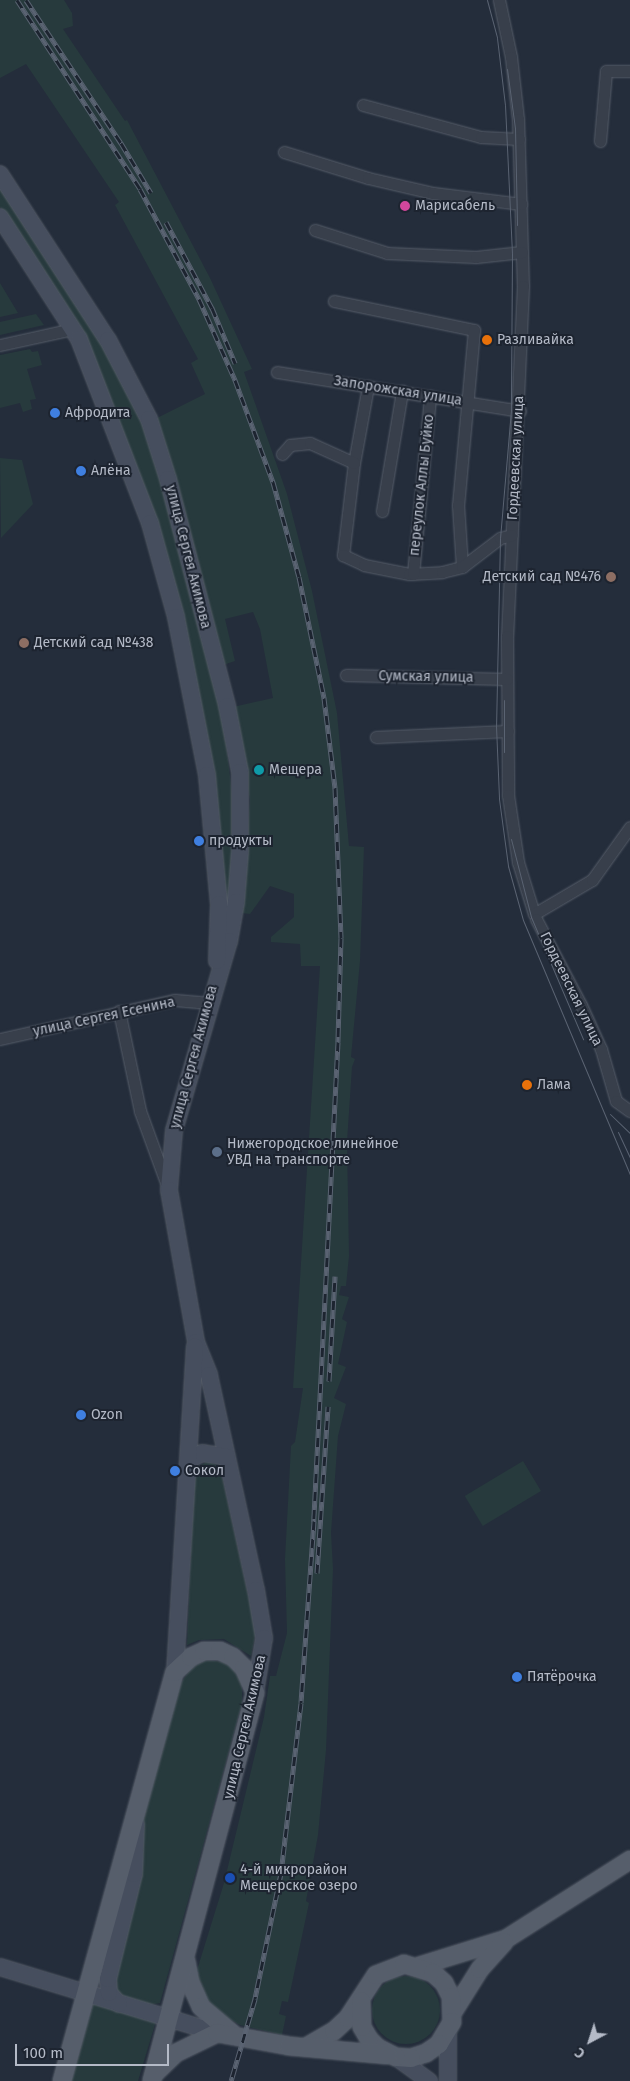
<!DOCTYPE html>
<html>
<head>
<meta charset="utf-8">
<style>
  body { margin:0 }
  #map { position:relative; width:630px; height:2081px; overflow:hidden; background:#242d3b; font-family:"Fira Sans",sans-serif }
  div>[style] { position:absolute }
  .green>* { inset:0; background:#273a3d; transform-origin:0 0 }
  .round { border-radius:50% }
  .roads { filter:drop-shadow(0 0 1px #565d69) drop-shadow(0 0 1px #565d69) }
  .minor>* { height:11px; margin:-5.5px; padding:0 5.5px; transform-origin:5.5px; border-radius:5.5px; background:#383f4b }
  .secondary>* { height:16px; margin:-8px; padding:0 8px; transform-origin:8px; border-radius:8px; background:#464e5e }
  .primary>* { height:18px; margin:-9px; padding:0 9px; transform-origin:9px; border-radius:9px; background:#565e6b }
  .tram>* { height:1px; margin:-0.5px; padding:0 0.5px; transform-origin:0.5px; border-radius:0.5px; background:#5a6372 }
  .rail>* { height:5px; margin-top:-2.5px; transform-origin:0; background:repeating-linear-gradient(90deg,#1d2430 0 9px,#5a6372 0 18px); box-sizing:border-box; border-block:1px solid #5a6372 }
  .dots>* { width:14px; height:14px; translate:-50% -50%; box-sizing:border-box; border:2px solid #1d2430; border-radius:50% }
  span { translate:-50% -50%; white-space:nowrap; text-align:center; line-height:1.15; -webkit-text-stroke:4px #1d2430; paint-order:stroke }
  .poi-label { font-size:14px; color:#b4bac7 }
  .left { translate:0 -50%; text-align:left }
  .right { translate:-100% -50%; text-align:right }
  .street-label { font-size:14px; color:#b4bac7 }
  .north { position:absolute; left:565px; top:2016px; width:50px; height:50px; -webkit-text-stroke:4px #1d2430; paint-order:stroke; rotate:220deg; font-size:14px; font-weight:700; line-height:20px; text-align:center; color:#b4bac7 }
  .north::after { content:''; display:block; margin:auto; width:18px; height:22px; background:#b4bac7; clip-path:polygon(50% 0,100% 100%,50% 72%,0 100%) }
  .scale { position:absolute; left:15px; top:2044px; width:154px; height:22px; box-sizing:border-box; border:2px solid #b4bac7; border-top:0; padding-left:6px; font-size:15px; line-height:18px; white-space:nowrap; color:#b4bac7; -webkit-text-stroke:4px #1d2430; paint-order:stroke }
</style>
</head>
<body>
<div id="map">
  <div class="green">
    <i style="clip-path:polygon(0 0,64px 0,72px 13px,73px 26px,63px 29px,125px 121px,127px 120px,210px 278px,252px 369px,244px 372px,287px 494px,312px 591px,337px 713px,349px 846px,364px 847px,360px 961px,351px 1057px,355px 1059px,352px 1067px,347px 1142px,349px 1256px,346px 1286px,341px 1286px,339px 1295px,349px 1297px,342px 1319px,347px 1322px,338px 1364px,346px 1367px,334px 1398px,346px 1404px,338px 1436px,331px 1533px,333px 1569px,326px 1750px,318px 1835px,306px 1901px,309px 1903px,288px 2002px,282px 2001px,279px 2014px,286px 2016px,282px 2035px,240px 2025px,210px 2009px,199px 1984px,197px 1970px,224px 1883px,264px 1717px,270px 1676px,276px 1676px,287px 1633px,285px 1559px,291px 1446px,295px 1442px,303px 1388px,293px 1388px,320px 966px,301px 966px,300px 944px,271px 942px,271px 937px,294px 917px,294px 894px,270px 886px,250px 914px,241px 913px,250px 800px,233px 707px,273px 698px,260px 629px,253px 612px,225px 619px,235px 661px,223px 665px,157px 418px,205px 394px,191px 363px,198px 359px,115px 205px,119px 202px,26px 64px,0 78px)"></i>
    <i style="clip-path:polygon(0 184px,96px 330px,141px 414px,162px 474px,222px 709px,233px 802px,231px 903px,222px 902px,210px 758px,184px 629px,49px 281px,0 207px)"></i>
    <i style="clip-path:polygon(0 283px,18px 313px,0 317px)"></i>
    <i style="clip-path:polygon(36px 314px,44px 325px,0 335px,0 322px)"></i>
    <i style="clip-path:polygon(30px 349px,32px 352px,38px 351px,42px 365px,27px 369px,36px 399px,30px 400px,32px 409px,23px 412px,20px 403px,0 408px,0 355px)"></i>
    <i style="clip-path:polygon(0 458px,22px 460px,33px 504px,1px 538px)"></i>
    <i style="clip-path:polygon(208px 1461px,220px 1467px,256px 1631px,251px 1656px,224px 1639px,199px 1640px,187px 1645px,194px 1480px,198px 1467px)"></i>
    <i style="left:523px;top:1461px;width:35px;height:68px;rotate:59deg"></i>
    <i style="clip-path:polygon(206px 1660px,224px 1662px,236px 1671px,242px 1683px,242px 1703px,160px 2003px,143px 2006px,117px 1998px,110px 1976px,140px 1829px,180px 1684px,193px 1666px)"></i>
    <i class="round" style="left:372px;top:1976px;width:68px;height:68px"></i>
    <i style="clip-path:polygon(93px 2004px,156px 2021px,138px 2081px,70px 2081px)"></i>
  </div>
  <div class="roads">
    <div class="minor">
      <i style="left:499px;top:0;width:58px;rotate:78.1deg"></i>
      <i style="left:511px;top:57px;width:62px;rotate:83.6deg"></i>
      <i style="left:518px;top:119px;width:167px;rotate:88.3deg"></i>
      <i style="left:523px;top:286px;width:350px;rotate:92.6deg"></i>
      <i style="left:507px;top:636px;width:159px;rotate:89.6deg"></i>
      <i style="left:508px;top:795px;width:68px;rotate:81.5deg"></i>
      <i style="left:518px;top:862px;width:54px;rotate:72.9deg"></i>
      <i style="left:534px;top:914px;width:67px;rotate:-30.4deg"></i>
      <i style="left:592px;top:880px;width:65px;rotate:-54.4deg"></i>
      <i style="left:363px;top:105px;width:122px;rotate:15.2deg"></i>
      <i style="left:481px;top:137px;width:38px;rotate:3deg"></i>
      <i style="left:600px;top:141px;width:70px;rotate:-85.1deg"></i>
      <i style="left:606px;top:71px;width:24px"></i>
      <i style="left:284px;top:152px;width:88px;rotate:17.2deg"></i>
      <i style="left:368px;top:178px;width:67px;rotate:13deg"></i>
      <i style="left:433px;top:193px;width:89px;rotate:7.1deg"></i>
      <i style="left:315px;top:230px;width:76px;rotate:17.7deg"></i>
      <i style="left:387px;top:253px;width:89px;rotate:2.6deg"></i>
      <i style="left:476px;top:257px;width:46px;rotate:-6.2deg"></i>
      <i style="left:334px;top:301px;width:143px;rotate:11.7deg"></i>
      <i style="left:474px;top:330px;width:176px;rotate:95.2deg"></i>
      <i style="left:458px;top:505px;width:62px;rotate:86.3deg"></i>
      <i style="left:0;top:345px;width:75px;rotate:-12.4deg"></i>
      <i style="left:277px;top:372px;width:246px;rotate:9.1deg"></i>
      <i style="left:368px;top:386px;width:78px;rotate:100.3deg"></i>
      <i style="left:354px;top:463px;width:93px;rotate:96.8deg"></i>
      <i style="left:343px;top:555px;width:23px;rotate:25deg"></i>
      <i style="left:364px;top:565px;width:46px;rotate:11.3deg"></i>
      <i style="left:409px;top:574px;width:33px;rotate:-3deg"></i>
      <i style="left:442px;top:572px;width:21px;rotate:-14deg"></i>
      <i style="left:462px;top:567px;width:48px;rotate:-37.3deg"></i>
      <i style="left:500px;top:538px;width:12px;rotate:-14deg"></i>
      <i style="left:282px;top:454px;width:12px;rotate:-48deg"></i>
      <i style="left:290px;top:445px;width:20px;rotate:-6deg"></i>
      <i style="left:310px;top:443px;width:48px;rotate:24.4deg"></i>
      <i style="left:382px;top:511px;width:122px;rotate:-80.5deg"></i>
      <i style="left:413px;top:574px;width:179px;rotate:-84.5deg"></i>
      <i style="left:346px;top:675px;width:161px;rotate:1.4deg"></i>
      <i style="left:376px;top:737px;width:132px;rotate:-2.6deg"></i>
      <i style="left:536px;top:919px;width:97px;rotate:62.4deg"></i>
      <i style="left:581px;top:1005px;width:48px;rotate:65.6deg"></i>
      <i style="left:601px;top:1049px;width:54px;rotate:73.9deg"></i>
      <i style="left:616px;top:1101px;width:17px;rotate:36deg"></i>
      <i style="left:119px;top:1011px;width:102px;rotate:78.1deg"></i>
      <i style="left:140px;top:1111px;width:79px;rotate:70deg"></i>
      <i style="left:0;top:1039px;width:179px;rotate:-12.6deg"></i>
      <i style="left:175px;top:1000px;width:35px;rotate:5deg"></i>
    </div>
    <div class="secondary">
      <i style="left:0;top:174px;width:198px;rotate:57deg"></i>
      <i style="left:108px;top:340px;width:89px;rotate:62.6deg"></i>
      <i style="left:149px;top:419px;width:63px;rotate:72.4deg"></i>
      <i style="left:168px;top:479px;width:235px;rotate:75.4deg"></i>
      <i style="left:227px;top:706px;width:67px;rotate:78.9deg"></i>
      <i style="left:240px;top:772px;width:79px;rotate:90deg"></i>
      <i style="left:240px;top:851px;width:51px;rotate:94.5deg"></i>
      <i style="left:236px;top:902px;width:40px;rotate:100deg"></i>
      <i style="left:229px;top:941px;width:197px;rotate:106.2deg"></i>
      <i style="left:174px;top:1130px;width:60px;rotate:94.8deg"></i>
      <i style="left:169px;top:1190px;width:154px;rotate:79.9deg"></i>
      <i style="left:196px;top:1342px;width:35px;rotate:68deg"></i>
      <i style="left:209px;top:1375px;width:220px;rotate:77.7deg"></i>
      <i style="left:256px;top:1590px;width:49px;rotate:80.5deg"></i>
      <i style="left:264px;top:1638px;width:56px;rotate:99.3deg"></i>
      <i style="left:0;top:217px;width:145px;rotate:57.1deg"></i>
      <i style="left:79px;top:339px;width:197px;rotate:68.9deg"></i>
      <i style="left:150px;top:523px;width:98px;rotate:74.5deg"></i>
      <i style="left:176px;top:617px;width:161px;rotate:78.9deg"></i>
      <i style="left:207px;top:775px;width:130px;rotate:84.7deg"></i>
      <i style="left:219px;top:904px;width:57px;rotate:92deg"></i>
      <i style="left:189px;top:1460px;width:15px;rotate:-28deg"></i>
      <i style="left:202px;top:1453px;width:25px;rotate:9deg"></i>
      <i style="left:175px;top:1672px;width:326px;rotate:-86.5deg"></i>
      <i style="left:0;top:1967px;width:227px;rotate:16.9deg"></i>
      <i style="left:119px;top:2004px;width:15px;rotate:-132deg"></i>
      <i style="left:109px;top:1993px;width:14px;rotate:-94deg"></i>
      <i style="left:108px;top:1979px;width:108px;rotate:-76.1deg"></i>
      <i style="left:134px;top:1874px;width:50px;rotate:-87.7deg"></i>
      <i style="left:396px;top:2057px;width:41px;rotate:36deg"></i>
      <i style="left:448px;top:2081px;width:49px;rotate:-90deg"></i>
    </div>
    <div class="primary">
      <i style="left:186px;top:1961px;width:21px;rotate:79deg"></i>
      <i style="left:190px;top:1982px;width:27px;rotate:66deg"></i>
      <i style="left:201px;top:2007px;width:42px;rotate:40.2deg"></i>
      <i style="left:419px;top:1966px;width:91px;rotate:-17.2deg"></i>
      <i style="left:506px;top:1939px;width:147px;rotate:-32.5deg"></i>
      <i style="left:453px;top:2012px;width:51px;rotate:-57.9deg"></i>
      <i style="left:480px;top:1969px;width:36px;rotate:-48deg"></i>
      <i style="left:306px;top:2047px;width:32px;rotate:-30deg"></i>
      <i style="left:334px;top:2031px;width:19px;rotate:-43deg"></i>
      <i style="left:348px;top:2018px;width:51px;rotate:-56.9deg"></i>
      <i style="left:376px;top:1975px;width:30px;rotate:-21deg"></i>
      <i style="left:404px;top:1964px;width:30px;rotate:17deg"></i>
      <i style="left:433px;top:1973px;width:15px;rotate:42deg"></i>
      <i style="left:444px;top:1983px;width:16px;rotate:63deg"></i>
      <i style="left:451px;top:1997px;width:25px;rotate:88deg"></i>
      <i style="left:452px;top:2022px;width:26px;rotate:121deg"></i>
      <i style="left:439px;top:2044px;width:16px;rotate:145deg"></i>
      <i style="left:426px;top:2053px;width:16px;rotate:162deg"></i>
      <i style="left:411px;top:2058px;width:15px;rotate:-176deg"></i>
      <i style="left:396px;top:2057px;width:20px;rotate:-153deg"></i>
      <i style="left:378px;top:2048px;width:13px;rotate:-135deg"></i>
      <i style="left:369px;top:2039px;width:14px;rotate:-120deg"></i>
      <i style="left:362px;top:2027px;width:26px;rotate:-92deg"></i>
      <i style="left:154px;top:2074px;width:30px;rotate:-44deg"></i>
      <i style="left:176px;top:2053px;width:46px;rotate:-26deg"></i>
      <i style="left:217px;top:2033px;width:73px;rotate:10.2deg"></i>
      <i style="left:289px;top:2046px;width:99px;rotate:5.2deg"></i>
      <i style="left:62px;top:2081px;width:424px;rotate:-74.6deg"></i>
      <i style="left:175px;top:1672px;width:22px;rotate:-43deg"></i>
      <i style="left:191px;top:1657px;width:14px;rotate:-25deg"></i>
      <i style="left:204px;top:1651px;width:16px"></i>
      <i style="left:220px;top:1651px;width:14px;rotate:25deg"></i>
      <i style="left:233px;top:1657px;width:16px;rotate:45deg"></i>
      <i style="left:244px;top:1668px;width:27px;rotate:66deg"></i>
      <i style="left:255px;top:1693px;width:401px;rotate:104.9deg"></i>
    </div>
  </div>
  <div class="tram">
    <i style="left:487px;top:0;width:39px;rotate:75deg"></i>
    <i style="left:497px;top:38px;width:67px;rotate:83.2deg"></i>
    <i style="left:505px;top:105px;width:148px;rotate:87.3deg"></i>
    <i style="left:512px;top:253px;width:157px;rotate:90.4deg"></i>
    <i style="left:511px;top:410px;width:128px;rotate:94.9deg"></i>
    <i style="left:500px;top:538px;width:188px;rotate:91.2deg"></i>
    <i style="left:496px;top:726px;width:73px;rotate:87.6deg"></i>
    <i style="left:499px;top:799px;width:68px;rotate:82.3deg"></i>
    <i style="left:508px;top:866px;width:56px;rotate:74.5deg"></i>
    <i style="left:523px;top:920px;width:276px;rotate:67.2deg"></i>
    <i style="left:507px;top:69px;width:60px;rotate:82.3deg"></i>
    <i style="left:515px;top:128px;width:97px;rotate:88.8deg"></i>
    <i style="left:504px;top:700px;width:52px;rotate:90deg"></i>
    <i style="left:511px;top:839px;width:81px;rotate:75.6deg"></i>
    <i style="left:531px;top:917px;width:133px;rotate:66.9deg"></i>
    <i style="left:610px;top:1114px;width:28px;rotate:44deg"></i>
    <i style="left:618px;top:1132px;width:29px;rotate:65deg"></i>
  </div>
  <div class="rail">
    <i style="left:17px;top:0;width:225px;rotate:56.9deg"></i>
    <i style="left:140px;top:189px;width:125px;rotate:61.8deg"></i>
    <i style="left:199px;top:299px;width:89px;rotate:66deg"></i>
    <i style="left:235px;top:380px;width:109px;rotate:69.6deg"></i>
    <i style="left:273px;top:482px;width:98px;rotate:74.7deg"></i>
    <i style="left:299px;top:577px;width:124px;rotate:78.3deg"></i>
    <i style="left:324px;top:698px;width:91px;rotate:83deg"></i>
    <i style="left:335px;top:788px;width:150px;rotate:87.7deg"></i>
    <i style="left:341px;top:938px;width:104px;rotate:91.7deg"></i>
    <i style="left:338px;top:1042px;width:480px;rotate:92.9deg"></i>
    <i style="left:314px;top:1521px;width:182px;rotate:94.1deg"></i>
    <i style="left:301px;top:1703px;width:171px;rotate:96.7deg"></i>
    <i style="left:281px;top:1873px;width:129px;rotate:101.7deg"></i>
    <i style="left:255px;top:1999px;width:85px;rotate:106.3deg"></i>
    <i style="left:26px;top:0;width:172px;rotate:56.4deg"></i>
    <i style="left:121px;top:143px;width:58px;rotate:59deg"></i>
    <i style="left:166px;top:222px;width:98px;rotate:61.9deg"></i>
    <i style="left:212px;top:308px;width:60px;rotate:67.3deg"></i>
    <i style="left:329px;top:1381px;width:105px;rotate:-86.7deg"></i>
    <i style="left:317px;top:1573px;width:167px;rotate:-86.2deg"></i>
  </div>
  <div class="dots">
    <i style="left:405px;top:206px;background:#d1479c"></i>
    <i style="left:487px;top:340px;background:#e8710a"></i>
    <i style="left:55px;top:413px;background:#3f7fe0"></i>
    <i style="left:81px;top:471px;background:#3f7fe0"></i>
    <i style="left:611px;top:577px;background:#8d6e63"></i>
    <i style="left:24px;top:643px;background:#8d6e63"></i>
    <i style="left:259px;top:770px;background:#0f9aa8"></i>
    <i style="left:199px;top:841px;background:#3f7fe0"></i>
    <i style="left:527px;top:1085px;background:#e8710a"></i>
    <i style="left:217px;top:1152px;background:#5c6f8a"></i>
    <i style="left:81px;top:1415px;background:#3f7fe0"></i>
    <i style="left:175px;top:1471px;background:#3f7fe0"></i>
    <i style="left:517px;top:1677px;background:#3f7fe0"></i>
    <i style="left:230px;top:1878px;background:#1a4fb4"></i>
  </div>
  <div class="poi-label">
    <span class="left" style="left:415px;top:206px">Марисабель</span>
    <span class="left" style="left:497px;top:340px">Разливайка</span>
    <span class="left" style="left:65px;top:413px">Афродита</span>
    <span class="left" style="left:91px;top:471px">Алёна</span>
    <span class="right" style="left:601px;top:577px">Детский сад №476</span>
    <span class="left" style="left:34px;top:643px">Детский сад №438</span>
    <span class="left" style="left:269px;top:770px">Мещера</span>
    <span class="left" style="left:209px;top:841px">продукты</span>
    <span class="left" style="left:537px;top:1085px">Лама</span>
    <span class="left" style="left:227px;top:1152px">Нижегородское линейное<br>УВД на транспорте</span>
    <span class="left" style="left:91px;top:1415px">Ozon</span>
    <span class="left" style="left:185px;top:1471px">Сокол</span>
    <span class="left" style="left:527px;top:1677px">Пятёрочка</span>
    <span class="left" style="left:240px;top:1878px">4-й микрорайон<br>Мещерское озеро</span>
  </div>
  <div class="street-label">
    <span style="left:398px;top:391px;rotate:9deg">Запорожская улица</span>
    <span style="left:516px;top:458px;rotate:-87deg">Гордеевская улица</span>
    <span style="left:422px;top:485px;rotate:-84deg">переулок Аллы Буйко</span>
    <span style="left:188px;top:557px;rotate:76deg">улица Сергея Акимова</span>
    <span style="left:426px;top:677px;rotate:1deg">Сумская улица</span>
    <span style="left:571px;top:989px;rotate:64deg">Гордеевская улица</span>
    <span style="left:104px;top:1017px;rotate:-12deg">улица Сергея Есенина</span>
    <span style="left:194px;top:1057px;rotate:-75deg">улица Сергея Акимова</span>
    <span style="left:245px;top:1727px;rotate:-77deg">улица Сергея Акимова</span>
  </div>
  <div class="north">С</div>
  <div class="scale">100 m</div>
</div>
</body>
</html>
